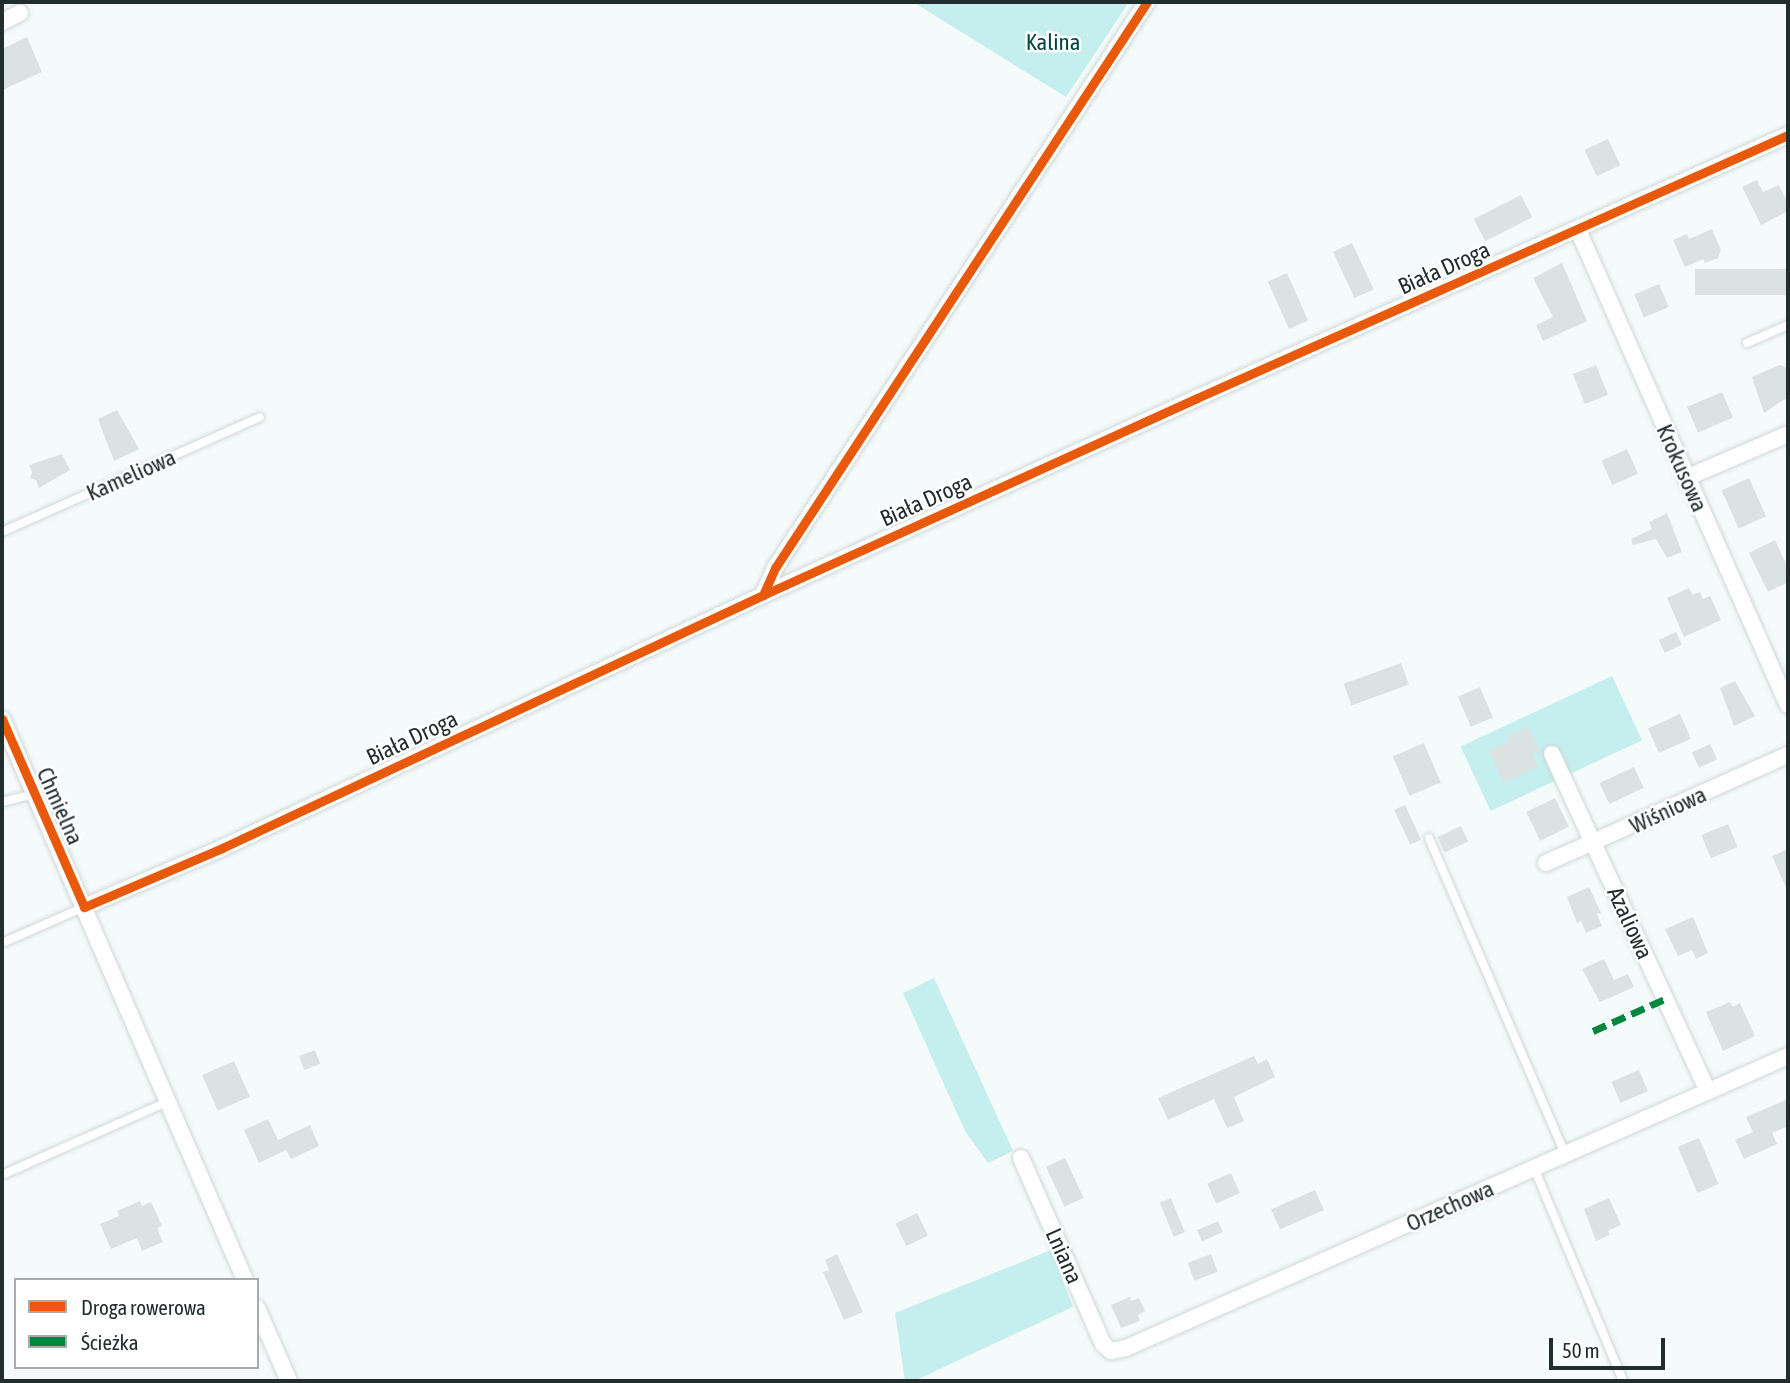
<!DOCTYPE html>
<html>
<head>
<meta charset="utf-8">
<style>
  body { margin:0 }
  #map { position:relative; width:1790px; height:1383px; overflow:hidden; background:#f5fbfb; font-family:"Asap Condensed",sans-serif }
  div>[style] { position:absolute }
  .green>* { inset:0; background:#c5eeee; transform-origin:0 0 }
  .building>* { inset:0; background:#dae2e2; transform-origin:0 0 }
  .roads { filter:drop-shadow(0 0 2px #cfd8d8) drop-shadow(0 0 2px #cfd8d8) }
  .lane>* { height:8px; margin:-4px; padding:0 4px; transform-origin:4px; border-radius:4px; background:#fefefe }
  .street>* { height:16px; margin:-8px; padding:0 8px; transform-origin:8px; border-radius:8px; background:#fefefe }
  .quiet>* { height:7px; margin-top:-3.5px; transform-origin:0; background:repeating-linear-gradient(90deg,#00873e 0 14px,transparent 0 21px) }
  .cycleway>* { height:9px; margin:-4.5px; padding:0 4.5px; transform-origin:4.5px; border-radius:4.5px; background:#e8590c }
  span { translate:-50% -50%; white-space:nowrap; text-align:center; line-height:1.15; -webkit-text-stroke:5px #fff; paint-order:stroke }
  .park-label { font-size:23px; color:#004545 }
  .street-label { font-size:23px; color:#222d2d }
  .frame { position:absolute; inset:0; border:4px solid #222d2d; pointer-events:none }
  .legend { position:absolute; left:14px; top:1278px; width:245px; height:91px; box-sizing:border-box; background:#fff; border:2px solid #a7abab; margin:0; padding:9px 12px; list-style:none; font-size:21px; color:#222d2d }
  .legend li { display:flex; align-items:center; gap:14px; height:35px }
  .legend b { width:35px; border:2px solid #a7abab }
  .scale { position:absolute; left:1549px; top:1338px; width:116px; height:32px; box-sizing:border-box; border:4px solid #222d2d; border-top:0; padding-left:9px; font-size:21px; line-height:24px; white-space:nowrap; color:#222d2d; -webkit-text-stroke:5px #fff; paint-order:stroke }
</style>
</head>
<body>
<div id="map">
  <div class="green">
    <i style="clip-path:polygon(913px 2px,1129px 2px,1066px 97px)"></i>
    <i style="left:1612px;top:676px;width:71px;height:167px;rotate:65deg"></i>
    <i style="clip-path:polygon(934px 978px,1013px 1151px,988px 1163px,965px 1131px,903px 993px)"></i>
    <i style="clip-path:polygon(1051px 1250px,1073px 1307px,914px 1381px,905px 1381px,895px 1313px)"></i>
  </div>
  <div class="building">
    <i style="clip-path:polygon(27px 37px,42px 72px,2px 90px,2px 49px)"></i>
    <i style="left:1608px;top:139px;width:29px;height:26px;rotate:65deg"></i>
    <i style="clip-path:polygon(1757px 180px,1763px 192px,1779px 185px,1788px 204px,1788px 211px,1761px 225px,1742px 187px)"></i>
    <i style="left:1521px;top:195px;width:25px;height:53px;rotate:63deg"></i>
    <i style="clip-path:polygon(1712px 229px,1721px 250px,1718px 258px,1705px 263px,1703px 259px,1685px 267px,1673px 240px,1687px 234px,1689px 239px)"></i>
    <i style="left:1352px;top:243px;width:51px;height:21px;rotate:65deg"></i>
    <i style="clip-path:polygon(1562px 263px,1587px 321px,1543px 341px,1536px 325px,1553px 317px,1533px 278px)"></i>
    <i style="left:1788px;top:269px;width:26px;height:93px;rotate:90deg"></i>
    <i style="left:1287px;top:273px;width:52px;height:21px;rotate:66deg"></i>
    <i style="left:1659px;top:284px;width:25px;height:27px;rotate:67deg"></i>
    <i style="left:1596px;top:365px;width:32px;height:25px;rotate:68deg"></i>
    <i style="clip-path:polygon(1780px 365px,1788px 368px,1788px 397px,1764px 413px,1752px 377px)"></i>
    <i style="left:1722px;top:392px;width:28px;height:38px;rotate:67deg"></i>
    <i style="clip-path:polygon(117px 410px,139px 449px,114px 461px,98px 419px)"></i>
    <i style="left:1627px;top:449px;width:27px;height:28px;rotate:66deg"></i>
    <i style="clip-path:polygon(62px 454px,70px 470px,39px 488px,36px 480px,30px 478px,32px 472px,29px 465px)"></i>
    <i style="left:1749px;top:478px;width:42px;height:30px;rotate:66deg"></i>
    <i style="clip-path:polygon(1667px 513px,1682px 552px,1667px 558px,1656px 539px,1633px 545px,1631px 539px,1652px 529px,1649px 522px)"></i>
    <i style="clip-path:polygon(1775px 540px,1788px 568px,1788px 582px,1768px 592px,1749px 553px)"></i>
    <i style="clip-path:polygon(1689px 588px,1693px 595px,1700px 592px,1703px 599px,1710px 596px,1721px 620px,1684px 637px,1667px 598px)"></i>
    <i style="left:1676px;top:632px;width:14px;height:19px;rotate:65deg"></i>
    <i style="left:1401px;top:663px;width:23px;height:61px;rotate:70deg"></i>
    <i style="clip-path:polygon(1735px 681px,1755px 716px,1734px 726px,1720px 688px)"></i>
    <i style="left:1480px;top:687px;width:33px;height:24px;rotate:67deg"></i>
    <i style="left:1680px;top:714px;width:27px;height:35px;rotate:66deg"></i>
    <i style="clip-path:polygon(1528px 726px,1540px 752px,1533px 755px,1538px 767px,1503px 783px,1489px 751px,1509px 742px,1507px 736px)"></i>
    <i style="left:1424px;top:743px;width:43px;height:34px;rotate:67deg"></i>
    <i style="left:1710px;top:744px;width:17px;height:20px;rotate:65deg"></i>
    <i style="left:1634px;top:767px;width:23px;height:38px;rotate:65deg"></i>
    <i style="left:1555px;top:798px;width:32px;height:32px;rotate:64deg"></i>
    <i style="left:1405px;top:805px;width:38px;height:12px;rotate:65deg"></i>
    <i style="left:1728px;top:824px;width:25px;height:29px;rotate:67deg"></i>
    <i style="left:1461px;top:826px;width:17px;height:26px;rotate:65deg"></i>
    <i style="clip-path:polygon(1788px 849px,1788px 892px,1772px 856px)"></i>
    <i style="clip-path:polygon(1589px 887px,1601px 913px,1597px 914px,1602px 926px,1586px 933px,1581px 921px,1577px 923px,1567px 897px)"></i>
    <i style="clip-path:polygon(1693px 917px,1708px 953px,1696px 959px,1692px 950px,1678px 956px,1665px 929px)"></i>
    <i style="clip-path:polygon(1604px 959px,1614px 980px,1628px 974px,1634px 987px,1600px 1002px,1582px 969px)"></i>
    <i style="clip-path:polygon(1730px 1002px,1733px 1007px,1740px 1003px,1755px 1036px,1723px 1051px,1706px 1012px)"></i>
    <i style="left:315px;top:1050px;width:15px;height:17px;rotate:70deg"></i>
    <i style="clip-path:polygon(1254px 1056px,1258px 1064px,1267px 1059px,1275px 1077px,1234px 1097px,1244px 1121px,1227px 1128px,1214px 1099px,1168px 1120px,1158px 1098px)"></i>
    <i style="left:234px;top:1061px;width:39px;height:35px;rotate:66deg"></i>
    <i style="left:1639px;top:1070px;width:23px;height:30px;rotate:67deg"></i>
    <i style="clip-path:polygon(1788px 1099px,1788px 1126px,1772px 1133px,1777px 1144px,1744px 1159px,1735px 1140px,1753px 1132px,1746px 1117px)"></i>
    <i style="clip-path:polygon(268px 1119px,278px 1140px,310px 1125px,319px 1146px,291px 1159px,286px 1150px,259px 1163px,244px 1130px)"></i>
    <i style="left:1699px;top:1138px;width:50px;height:23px;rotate:67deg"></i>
    <i style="left:1065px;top:1158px;width:44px;height:21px;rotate:65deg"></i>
    <i style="left:1231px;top:1173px;width:22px;height:26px;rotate:66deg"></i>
    <i style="left:1315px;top:1190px;width:22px;height:48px;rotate:66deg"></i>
    <i style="left:1171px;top:1198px;width:37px;height:12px;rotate:68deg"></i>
    <i style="clip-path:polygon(1609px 1198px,1621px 1225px,1608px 1231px,1610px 1235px,1596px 1241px,1584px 1209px)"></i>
    <i style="clip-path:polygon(140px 1201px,142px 1206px,151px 1202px,162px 1226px,157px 1228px,163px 1242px,142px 1251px,137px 1238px,111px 1249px,100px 1224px,119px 1216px,117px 1211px)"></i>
    <i style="left:917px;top:1213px;width:25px;height:24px;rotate:64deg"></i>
    <i style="left:1218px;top:1221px;width:12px;height:23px;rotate:66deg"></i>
    <i style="clip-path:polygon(837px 1254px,863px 1312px,844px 1320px,823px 1272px,829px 1270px,825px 1260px)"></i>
    <i style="left:1211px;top:1254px;width:19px;height:25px;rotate:69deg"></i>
    <i style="clip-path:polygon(1130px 1297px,1131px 1301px,1139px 1298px,1145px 1311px,1138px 1315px,1140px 1321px,1121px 1328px,1111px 1305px)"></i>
  </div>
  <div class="roads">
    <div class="lane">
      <i style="left:1747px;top:343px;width:45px;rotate:-23.7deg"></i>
      <i style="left:2px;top:532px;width:282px;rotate:-24deg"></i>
      <i style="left:2px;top:802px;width:33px;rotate:-14deg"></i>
      <i style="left:1429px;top:838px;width:344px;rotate:66.7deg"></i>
      <i style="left:2px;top:943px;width:90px;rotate:-23.7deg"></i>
      <i style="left:1534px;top:1168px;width:231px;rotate:67.3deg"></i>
      <i style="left:2px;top:1175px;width:180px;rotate:-23.9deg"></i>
    </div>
    <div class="street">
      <i style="left:2px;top:22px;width:20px;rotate:-27deg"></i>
      <i style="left:1578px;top:230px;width:519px;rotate:66.15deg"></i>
      <i style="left:1686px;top:478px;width:111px;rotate:-23.3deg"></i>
      <i style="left:763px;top:595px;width:30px;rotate:-66deg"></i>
      <i style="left:775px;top:568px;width:677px;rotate:-56.69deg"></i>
      <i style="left:2px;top:719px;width:611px;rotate:66.58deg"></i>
      <i style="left:1552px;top:754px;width:372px;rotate:65.2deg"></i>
      <i style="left:1546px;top:863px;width:265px;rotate:-24.1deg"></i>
      <i style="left:84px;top:907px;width:150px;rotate:-23.1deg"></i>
      <i style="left:222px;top:848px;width:597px;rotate:-25.06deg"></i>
      <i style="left:763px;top:595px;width:477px;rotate:-24.4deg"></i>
      <i style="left:1197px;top:398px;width:647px;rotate:-23.99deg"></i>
      <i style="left:1021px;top:1158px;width:203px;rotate:66.2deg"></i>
      <i style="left:1103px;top:1344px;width:11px;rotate:41deg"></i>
      <i style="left:1111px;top:1351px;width:15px;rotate:-11deg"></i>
      <i style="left:1126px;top:1348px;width:724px;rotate:-23.8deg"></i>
      <i style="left:257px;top:1308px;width:80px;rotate:66.3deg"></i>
    </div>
  </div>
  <div class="quiet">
    <i style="left:1593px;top:1031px;width:79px;rotate:-24deg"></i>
  </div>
  <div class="cycleway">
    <i style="left:763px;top:595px;width:30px;rotate:-66deg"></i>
    <i style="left:775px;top:568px;width:677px;rotate:-56.69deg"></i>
    <i style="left:2px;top:719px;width:205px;rotate:66.4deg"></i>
    <i style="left:84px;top:907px;width:150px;rotate:-23.1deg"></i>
    <i style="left:222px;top:848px;width:597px;rotate:-25.06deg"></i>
    <i style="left:763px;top:595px;width:477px;rotate:-24.4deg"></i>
    <i style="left:1197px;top:398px;width:647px;rotate:-23.99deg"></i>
  </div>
  <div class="park-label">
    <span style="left:1053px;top:42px">Kalina</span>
  </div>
  <div class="street-label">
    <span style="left:1444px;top:268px;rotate:-24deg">Biała Droga</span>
    <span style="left:1682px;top:468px;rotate:66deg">Krokusowa</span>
    <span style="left:131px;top:475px;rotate:-24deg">Kameliowa</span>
    <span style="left:926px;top:500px;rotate:-24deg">Biała Droga</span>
    <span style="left:412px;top:738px;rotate:-25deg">Biała Droga</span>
    <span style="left:60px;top:806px;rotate:66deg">Chmielna</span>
    <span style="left:1668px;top:810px;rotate:-25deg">Wiśniowa</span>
    <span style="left:1630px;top:923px;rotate:65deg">Azaliowa</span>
    <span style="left:1450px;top:1206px;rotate:-24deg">Orzechowa</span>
    <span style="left:1064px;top:1256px;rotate:66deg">Lniana</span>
  </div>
  <div class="frame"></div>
  <ul class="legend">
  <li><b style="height:9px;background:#e8590c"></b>Droga rowerowa</li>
  <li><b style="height:9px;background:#00873e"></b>Ścieżka</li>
  </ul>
  <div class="scale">50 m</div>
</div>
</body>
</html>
